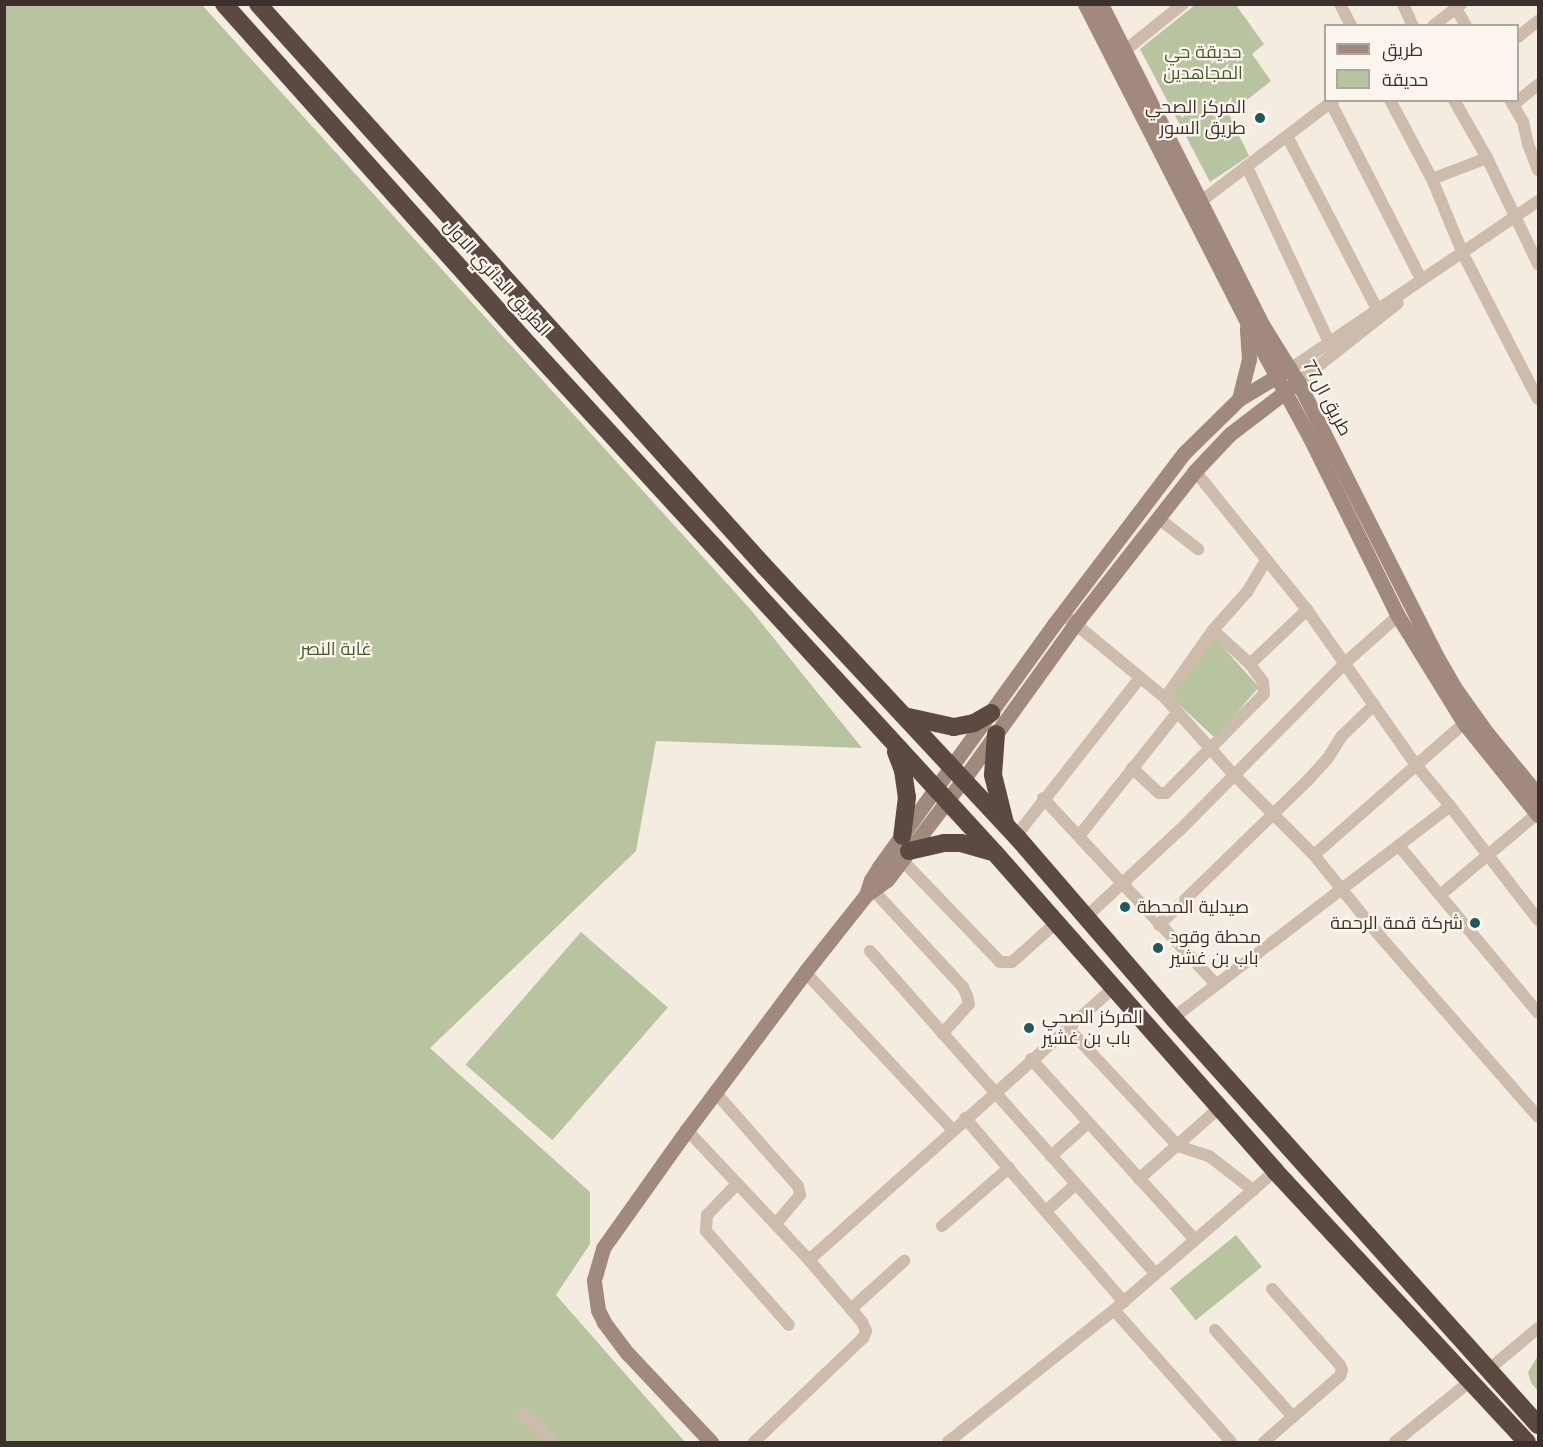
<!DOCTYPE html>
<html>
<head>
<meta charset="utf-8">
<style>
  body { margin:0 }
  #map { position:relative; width:1543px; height:1447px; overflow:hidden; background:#f4ebe1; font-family:Helvetica,Cairo,sans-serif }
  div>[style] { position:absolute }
  .green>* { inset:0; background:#b8c4a0; transform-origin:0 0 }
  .street>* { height:12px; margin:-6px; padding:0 6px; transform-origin:6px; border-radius:6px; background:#cdbbac }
  .secondary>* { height:15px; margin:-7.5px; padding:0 7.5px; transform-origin:7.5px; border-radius:7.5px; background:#a18a7d }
  .highway>* { height:18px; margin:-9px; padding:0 9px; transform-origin:9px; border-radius:9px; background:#5c4a42 }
  .dots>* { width:16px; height:16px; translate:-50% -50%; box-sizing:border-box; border:3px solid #fbf5ee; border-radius:50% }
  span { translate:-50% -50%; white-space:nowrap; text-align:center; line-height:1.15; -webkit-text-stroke:4.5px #fbf5ee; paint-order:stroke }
  .park-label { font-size:18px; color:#4a5a2e }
  .poi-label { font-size:18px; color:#3b302b }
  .right { translate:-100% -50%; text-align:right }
  .left { translate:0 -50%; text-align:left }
  .street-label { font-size:18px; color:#3b302b }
  .frame { position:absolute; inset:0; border:6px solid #3b302b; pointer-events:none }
  .legend { position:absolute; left:1324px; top:24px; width:195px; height:78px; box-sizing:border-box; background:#fbf5ee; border:2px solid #aea6a0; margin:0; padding:8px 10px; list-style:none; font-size:18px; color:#3b302b }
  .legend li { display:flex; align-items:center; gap:12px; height:30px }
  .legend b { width:30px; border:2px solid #aea6a0 }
</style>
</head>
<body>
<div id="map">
  <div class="green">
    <i style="clip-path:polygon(5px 5px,202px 5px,751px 610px,862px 748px,656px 741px,636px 851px,430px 1048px,590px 1192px,590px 1244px,556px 1295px,685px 1442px,5px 1442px)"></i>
    <i style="clip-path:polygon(1195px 5px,1236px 5px,1264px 44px,1252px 54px,1271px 81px,1229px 114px,1249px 156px,1210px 182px,1140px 49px)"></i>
    <i style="clip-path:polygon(1212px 635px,1259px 687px,1215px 738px,1171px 697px)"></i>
    <i style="left:581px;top:932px;width:115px;height:176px;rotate:41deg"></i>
    <i style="left:1236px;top:1235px;width:41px;height:85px;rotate:51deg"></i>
    <i style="clip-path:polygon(1538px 1356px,1538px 1391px,1531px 1383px,1528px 1372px)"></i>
  </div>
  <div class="street">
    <i style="left:1340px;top:4px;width:25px;rotate:63deg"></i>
    <i style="left:1403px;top:4px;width:24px;rotate:66deg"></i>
    <i style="left:1456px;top:8px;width:21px;rotate:61deg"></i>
    <i style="left:1433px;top:26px;width:36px;rotate:-38deg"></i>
    <i style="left:1518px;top:37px;width:26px;rotate:-39deg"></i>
    <i style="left:1118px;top:56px;width:83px;rotate:-38.7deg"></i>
    <i style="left:1390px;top:100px;width:89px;rotate:62deg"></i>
    <i style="left:1432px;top:179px;width:81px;rotate:67.5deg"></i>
    <i style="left:1463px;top:254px;width:163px;rotate:62.7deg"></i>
    <i style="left:1454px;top:100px;width:67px;rotate:60.4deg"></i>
    <i style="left:1487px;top:158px;width:118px;rotate:64.3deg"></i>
    <i style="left:1510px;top:100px;width:26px;rotate:59deg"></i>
    <i style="left:1523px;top:122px;width:23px;rotate:77deg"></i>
    <i style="left:1528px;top:144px;width:28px;rotate:69deg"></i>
    <i style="left:1331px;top:103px;width:198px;rotate:62.9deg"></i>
    <i style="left:1513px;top:105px;width:32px;rotate:-39deg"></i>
    <i style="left:1287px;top:136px;width:195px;rotate:62.5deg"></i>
    <i style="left:1247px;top:167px;width:193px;rotate:64.9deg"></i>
    <i style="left:1432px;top:179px;width:59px;rotate:-20.9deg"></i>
    <i style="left:1200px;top:202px;width:168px;rotate:-37.3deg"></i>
    <i style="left:1290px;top:369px;width:300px;rotate:-34.1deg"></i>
    <i style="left:1298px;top:382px;width:127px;rotate:-38.3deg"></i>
    <i style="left:1195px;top:471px;width:179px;rotate:51.1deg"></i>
    <i style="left:1307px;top:610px;width:189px;rotate:54.9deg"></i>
    <i style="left:1416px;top:765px;width:53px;rotate:50.3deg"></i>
    <i style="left:1158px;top:518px;width:51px;rotate:37.8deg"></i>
    <i style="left:1062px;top:613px;width:134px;rotate:39.5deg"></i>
    <i style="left:1165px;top:698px;width:105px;rotate:48.1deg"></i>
    <i style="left:1235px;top:776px;width:112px;rotate:45deg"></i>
    <i style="left:1314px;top:855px;width:102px;rotate:51deg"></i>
    <i style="left:1378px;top:934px;width:243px;rotate:48.8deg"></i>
    <i style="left:1250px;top:664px;width:79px;rotate:-43.5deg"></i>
    <i style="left:1165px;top:698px;width:83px;rotate:-54.8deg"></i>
    <i style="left:1213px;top:630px;width:51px;rotate:-48.2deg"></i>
    <i style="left:1247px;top:592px;width:37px;rotate:-59deg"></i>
    <i style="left:1132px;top:768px;width:37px;rotate:43deg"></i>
    <i style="left:1159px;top:793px;width:7px"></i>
    <i style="left:1166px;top:793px;width:139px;rotate:-45.3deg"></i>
    <i style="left:1264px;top:694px;width:12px;rotate:-95deg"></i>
    <i style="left:1263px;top:682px;width:22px;rotate:-126deg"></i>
    <i style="left:1250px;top:664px;width:50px;rotate:-137.4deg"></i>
    <i style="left:1043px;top:798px;width:254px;rotate:47.1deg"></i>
    <i style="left:1016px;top:836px;width:201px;rotate:-51.9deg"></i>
    <i style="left:1079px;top:836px;width:157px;rotate:-51.5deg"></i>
    <i style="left:1399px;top:846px;width:217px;rotate:50.2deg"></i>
    <i style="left:1314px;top:855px;width:200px;rotate:-41.3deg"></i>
    <i style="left:902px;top:860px;width:141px;rotate:46.1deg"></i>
    <i style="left:1000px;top:962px;width:12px"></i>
    <i style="left:1012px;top:962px;width:59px;rotate:-41.6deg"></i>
    <i style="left:874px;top:891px;width:131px;rotate:47.2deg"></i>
    <i style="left:963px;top:987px;width:10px;rotate:66deg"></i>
    <i style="left:967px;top:996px;width:8px;rotate:76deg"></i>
    <i style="left:969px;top:1004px;width:40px;rotate:132deg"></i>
    <i style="left:1440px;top:895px;width:126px;rotate:-39.9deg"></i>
    <i style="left:1087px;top:916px;width:127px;rotate:-42.8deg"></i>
    <i style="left:1180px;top:830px;width:235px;rotate:-45.3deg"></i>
    <i style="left:1345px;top:663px;width:71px;rotate:-41.6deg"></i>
    <i style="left:1159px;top:925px;width:211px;rotate:-44.2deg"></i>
    <i style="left:1310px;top:778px;width:27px;rotate:-48deg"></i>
    <i style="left:1328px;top:758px;width:26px;rotate:-58deg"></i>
    <i style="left:1342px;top:736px;width:45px;rotate:-44.1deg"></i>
    <i style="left:870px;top:951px;width:431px;rotate:48.5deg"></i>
    <i style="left:805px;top:972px;width:215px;rotate:46.9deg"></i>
    <i style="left:1173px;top:1018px;width:349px;rotate:-37.4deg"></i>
    <i style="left:1450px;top:806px;width:144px;rotate:52.3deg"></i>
    <i style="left:1067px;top:1027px;width:163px;rotate:47deg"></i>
    <i style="left:1178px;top:1146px;width:33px;rotate:18deg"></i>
    <i style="left:1209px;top:1156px;width:56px;rotate:37.7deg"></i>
    <i style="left:1031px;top:1059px;width:244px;rotate:47.8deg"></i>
    <i style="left:715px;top:1092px;width:125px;rotate:48.6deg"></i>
    <i style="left:798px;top:1186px;width:9px;rotate:77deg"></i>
    <i style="left:800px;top:1195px;width:38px;rotate:130deg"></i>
    <i style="left:965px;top:1118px;width:243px;rotate:49.2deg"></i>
    <i style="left:687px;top:1130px;width:178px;rotate:46.8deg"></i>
    <i style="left:809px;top:1260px;width:82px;rotate:49.5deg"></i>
    <i style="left:862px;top:1322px;width:10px;rotate:66deg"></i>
    <i style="left:866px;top:1331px;width:8px;rotate:113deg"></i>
    <i style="left:863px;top:1338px;width:151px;rotate:136.3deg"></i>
    <i style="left:1051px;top:1156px;width:50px;rotate:-41.7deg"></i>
    <i style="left:1139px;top:1179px;width:107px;rotate:-41.6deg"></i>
    <i style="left:737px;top:1184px;width:43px;rotate:134.1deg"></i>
    <i style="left:707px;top:1215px;width:16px;rotate:94deg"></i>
    <i style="left:706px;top:1231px;width:125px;rotate:48.6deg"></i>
    <i style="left:1046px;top:1211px;width:40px;rotate:-42deg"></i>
    <i style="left:942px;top:1226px;width:89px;rotate:-40.9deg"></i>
    <i style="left:809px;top:1260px;width:408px;rotate:-41.8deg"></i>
    <i style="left:851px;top:1309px;width:72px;rotate:-42.2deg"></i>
    <i style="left:1114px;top:1310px;width:176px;rotate:48.4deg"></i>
    <i style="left:1215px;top:1330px;width:117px;rotate:48.1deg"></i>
    <i style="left:1488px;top:1370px;width:65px;rotate:-40deg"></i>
    <i style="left:523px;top:1414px;width:40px;rotate:44deg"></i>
    <i style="left:948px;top:1442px;width:212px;rotate:-38.5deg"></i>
    <i style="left:1114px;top:1310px;width:213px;rotate:-40.8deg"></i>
    <i style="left:1264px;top:1442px;width:101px;rotate:-41deg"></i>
    <i style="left:1340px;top:1376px;width:6px;rotate:-72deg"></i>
    <i style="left:1342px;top:1370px;width:5px;rotate:-112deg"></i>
    <i style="left:1340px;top:1365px;width:102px;rotate:-131.8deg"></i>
    <i style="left:1395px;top:1442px;width:95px;rotate:-39deg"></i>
  </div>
  <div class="secondary">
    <i style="left:1085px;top:4px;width:357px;rotate:63deg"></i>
    <i style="left:1247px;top:322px;width:132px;rotate:61.5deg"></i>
    <i style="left:1310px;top:438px;width:199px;rotate:63.7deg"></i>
    <i style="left:1398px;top:616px;width:126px;rotate:58.3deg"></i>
    <i style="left:1464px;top:723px;width:118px;rotate:51.2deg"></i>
    <i style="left:1101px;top:4px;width:360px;rotate:63.3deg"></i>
    <i style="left:1263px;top:326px;width:66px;rotate:58deg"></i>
    <i style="left:1298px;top:382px;width:308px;rotate:63.2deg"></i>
    <i style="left:1437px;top:657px;width:39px;rotate:60deg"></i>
    <i style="left:1457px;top:691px;width:52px;rotate:54.5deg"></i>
    <i style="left:1487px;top:733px;width:80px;rotate:50.6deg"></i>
    <i style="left:1239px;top:399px;width:41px;rotate:-76deg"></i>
    <i style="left:1249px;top:359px;width:31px;rotate:-94deg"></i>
    <i style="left:866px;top:895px;width:16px;rotate:-72deg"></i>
    <i style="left:871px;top:880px;width:15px;rotate:-58deg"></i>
    <i style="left:879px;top:867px;width:301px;rotate:-54.2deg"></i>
    <i style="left:1055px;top:623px;width:213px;rotate:-52.8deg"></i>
    <i style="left:1184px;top:453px;width:77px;rotate:-44.5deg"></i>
    <i style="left:1239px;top:399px;width:52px;rotate:-31deg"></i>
    <i style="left:711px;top:1442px;width:122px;rotate:-133.3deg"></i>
    <i style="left:627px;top:1353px;width:39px;rotate:-127deg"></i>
    <i style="left:604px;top:1322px;width:13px;rotate:-117deg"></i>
    <i style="left:598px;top:1310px;width:30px;rotate:-98deg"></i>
    <i style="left:594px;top:1280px;width:33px;rotate:-74deg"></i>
    <i style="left:603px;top:1248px;width:145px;rotate:-54.6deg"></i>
    <i style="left:687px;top:1130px;width:197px;rotate:-53.2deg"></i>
    <i style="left:805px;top:972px;width:98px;rotate:-51.6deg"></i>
    <i style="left:866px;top:895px;width:26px;rotate:-36deg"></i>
    <i style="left:887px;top:880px;width:126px;rotate:-52.8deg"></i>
    <i style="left:963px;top:780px;width:192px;rotate:-54.3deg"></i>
    <i style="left:1075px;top:624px;width:194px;rotate:-51.9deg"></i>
    <i style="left:1195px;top:471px;width:51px;rotate:-46.6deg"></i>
    <i style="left:1230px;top:434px;width:86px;rotate:-37.4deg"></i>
  </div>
  <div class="highway">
    <i style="left:224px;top:4px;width:457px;rotate:48.2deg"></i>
    <i style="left:529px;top:345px;width:689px;rotate:47.47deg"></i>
    <i style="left:995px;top:853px;width:424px;rotate:48.6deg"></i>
    <i style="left:1275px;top:1171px;width:370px;rotate:47.1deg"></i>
    <i style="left:258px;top:4px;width:756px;rotate:48deg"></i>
    <i style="left:764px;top:566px;width:369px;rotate:47deg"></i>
    <i style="left:1016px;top:836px;width:240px;rotate:49.2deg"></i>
    <i style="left:1173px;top:1018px;width:547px;rotate:48.11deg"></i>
    <i style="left:904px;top:716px;width:51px;rotate:12.4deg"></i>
    <i style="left:954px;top:727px;width:20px;rotate:-11deg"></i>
    <i style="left:974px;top:723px;width:20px;rotate:-30deg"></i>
    <i style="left:996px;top:734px;width:41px;rotate:94.2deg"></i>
    <i style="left:993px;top:775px;width:49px;rotate:76deg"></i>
    <i style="left:896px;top:752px;width:19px;rotate:69deg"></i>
    <i style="left:903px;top:770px;width:27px;rotate:82deg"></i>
    <i style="left:907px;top:797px;width:39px;rotate:97deg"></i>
    <i style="left:909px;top:851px;width:36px;rotate:-13deg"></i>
    <i style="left:944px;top:843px;width:17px"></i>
    <i style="left:961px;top:843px;width:32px;rotate:16deg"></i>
  </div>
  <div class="dots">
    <i style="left:1260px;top:118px;background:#1f5a5e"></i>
    <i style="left:1125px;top:907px;background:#1f5a5e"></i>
    <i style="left:1475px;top:923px;background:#1f5a5e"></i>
    <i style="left:1158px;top:948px;background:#1f5a5e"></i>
    <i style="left:1029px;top:1028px;background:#1f5a5e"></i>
  </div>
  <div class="park-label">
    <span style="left:1203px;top:63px">حديقة حي<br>المجاهدين</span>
    <span style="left:336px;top:649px">غابة النصر</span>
  </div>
  <div class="poi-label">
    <span class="right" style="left:1246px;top:118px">المركز الصحي<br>طريق السور</span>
    <span class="left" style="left:1137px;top:907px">صيدلية المحطة</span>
    <span class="right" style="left:1463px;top:923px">شركة قمة الرحمة</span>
    <span class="left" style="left:1170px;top:948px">محطة وقود<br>باب بن غشير</span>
    <span class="left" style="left:1042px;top:1028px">المركز الصحي<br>باب بن غشير</span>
  </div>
  <div class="street-label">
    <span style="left:497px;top:278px;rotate:48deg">الطريق الدائري الاول</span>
    <span style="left:1327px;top:398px;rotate:62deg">طريق ال77</span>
  </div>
  <div class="frame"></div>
  <ul class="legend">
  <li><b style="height:8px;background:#a18a7d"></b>طريق</li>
  <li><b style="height:16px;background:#b8c4a0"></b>حديقة</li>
  </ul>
</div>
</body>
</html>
